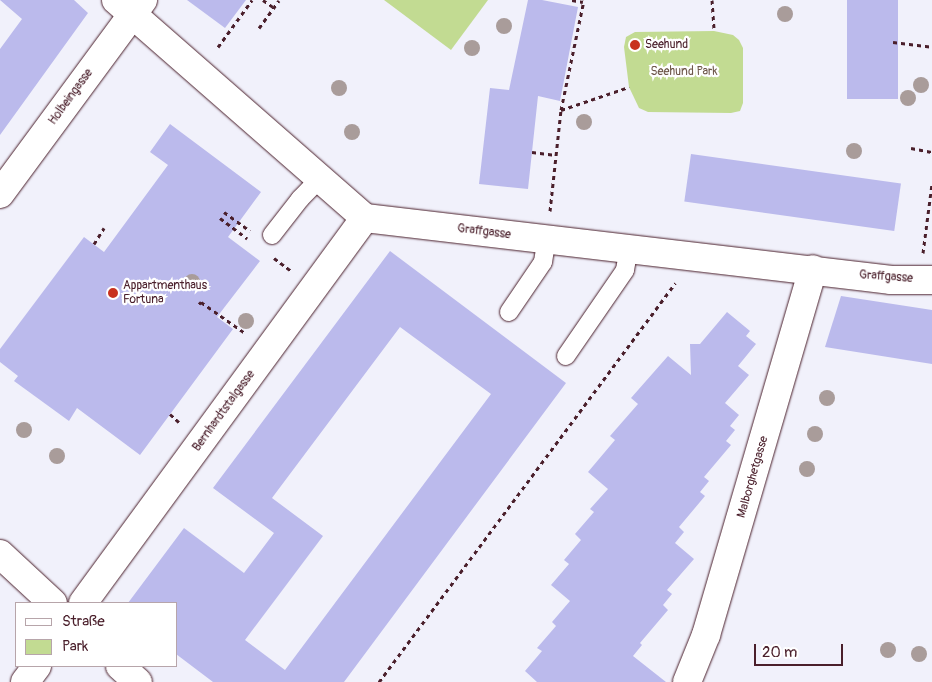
<!DOCTYPE html>
<html>
<head>
<meta charset="utf-8">
<style>
  body { margin:0 }
  #map { position:relative; width:932px; height:682px; overflow:hidden; background:#f1f1fb; font-family:Pangolin,sans-serif }
  div>[style] { position:absolute }
  .green>* { inset:0; background:#c2db92 }
  .building>* { inset:0; background:#bbbaec; transform-origin:0 0 }
  .path>* { height:3px; margin-top:-1.5px; transform-origin:0; background:repeating-linear-gradient(90deg,#4a1f2b 0 4px,transparent 0 8px) }
  .roads { filter:drop-shadow(0 0 1px #4a1f2b) drop-shadow(0 0 1px #4a1f2b) }
  .service>* { height:18px; margin:-9px; padding:0 9px; transform-origin:9px; border-radius:9px; background:#fff }
  .minor>* { height:28px; margin:-14px; padding:0 14px; transform-origin:14px; border-radius:14px; background:#fff }
  .tertiary>* { height:28px; margin:-14px; padding:0 14px; transform-origin:14px; border-radius:14px; background:#fff }
  .trees>* { width:16px; height:16px; margin:-8px; border-radius:50%; background:#a99c9a }
  .dots>* { width:14px; height:14px; translate:-50% -50%; box-sizing:border-box; border:2px solid #fff; border-radius:50% }
  span { translate:-50% -50%; white-space:nowrap; text-align:center; line-height:1.15; -webkit-text-stroke:4.5px #fff; paint-order:stroke }
  .poi-label { font-size:12px; color:#4a1f2b }
  .left { translate:0 -50%; text-align:left }
  .park-label { font-size:12px; color:#6e574a }
  .street-label { font-size:12px; color:#4a1f2b }
  .legend { position:absolute; left:15px; top:602px; width:162px; height:65px; box-sizing:border-box; background:#fff; border:1px solid #b7a5aa; margin:0; padding:6px 9px; list-style:none; font-size:15px; color:#4a1f2b }
  .legend li { display:flex; align-items:center; gap:10px; height:25px }
  .legend b { width:25px; border:1px solid #b7a5aa }
  .scale { position:absolute; left:754px; top:644px; width:89px; height:22px; box-sizing:border-box; border:2px solid #4a1f2b; border-top:0; padding-left:6px; font-size:15px; line-height:18px; white-space:nowrap; color:#4a1f2b; -webkit-text-stroke:4px #fff; paint-order:stroke }
</style>
</head>
<body>
<div id="map">
  <div class="green">
    <i style="clip-path:polygon(384px 0,488px 0,451px 50px)"></i>
    <i style="clip-path:polygon(714px 31px,733px 35px,739px 40px,743px 48px,743px 103px,740px 111px,731px 113px,648px 112px,639px 108px,629px 87px,624px 47px,626px 37px,635px 32px)"></i>
  </div>
  <div class="building">
    <i style="clip-path:polygon(0 0,74px 0,88px 13px,0 135px,0 49px,22px 19px)"></i>
    <i style="clip-path:polygon(187px 0,246px 0,225px 28px)"></i>
    <i style="clip-path:polygon(528px 0,542px 0,578px 7px,560px 101px,538px 96px,528px 189px,479px 184px,490px 88px,509px 90px)"></i>
    <i style="left:847px;top:0;width:51px;height:99px"></i>
    <i style="clip-path:polygon(170px 124px,261px 192px,228px 237px,260px 261px,217px 317px,233px 329px,140px 455px,77px 408px,69px 421px,14px 381px,18px 376px,0 362px,0 349px,84px 237px,104px 252px,168px 165px,150px 152px)"></i>
    <i style="left:691px;top:154px;width:212px;height:48px;rotate:8deg"></i>
    <i style="clip-path:polygon(evenodd,390px 251px,566px 383px,344px 682px,213px 682px,176px 654px,176px 603px,128px 603px,184px 528px,244px 573px,274px 533px,213px 488px,390px 251px,400px 327px,491px 394px,285px 670px,245px 640px,323px 536px,272px 498px,400px 327px)"></i>
    <i style="clip-path:polygon(841px 296px,932px 310px,932px 364px,825px 347px)"></i>
    <i style="clip-path:polygon(727px 312px,750px 331px,746px 336px,756px 344px,738px 366px,749px 375px,725px 403px,739px 415px,730px 426px,735px 430px,726px 441px,731px 445px,704px 477px,709px 481px,700px 492px,705px 496px,679px 527px,684px 532px,675px 543px,694px 559px,667px 590px,672px 594px,663px 605px,668px 610px,640px 643px,642px 645px,633px 656px,666px 682px,537px 682px,525px 671px,542px 651px,537px 648px,556px 626px,552px 622px,570px 601px,551px 585px,569px 564px,564px 560px,581px 540px,575px 534px,594px 512px,590px 509px,608px 489px,588px 472px,615px 440px,610px 436px,638px 404px,631px 398px,668px 356px,691px 375px,690px 344px,700px 344px)"></i>
  </div>
  <div class="path">
    <i style="left:263px;top:0;width:12px;rotate:35deg"></i>
    <i style="left:572px;top:0;width:11px;rotate:10deg"></i>
    <i style="left:712px;top:0;width:31px;rotate:86deg"></i>
    <i style="left:259px;top:28px;width:34px;rotate:-54deg"></i>
    <i style="left:893px;top:42px;width:39px;rotate:7deg"></i>
    <i style="left:218px;top:47px;width:58px;rotate:-54.1deg"></i>
    <i style="left:561px;top:110px;width:72px;rotate:-18.7deg"></i>
    <i style="left:911px;top:148px;width:21px;rotate:11deg"></i>
    <i style="left:532px;top:152px;width:24px;rotate:7deg"></i>
    <i style="left:550px;top:211px;width:102px;rotate:-83.8deg"></i>
    <i style="left:561px;top:110px;width:112px;rotate:-78.2deg"></i>
    <i style="left:224px;top:212px;width:32px;rotate:36deg"></i>
    <i style="left:220px;top:218px;width:34px;rotate:37deg"></i>
    <i style="left:94px;top:244px;width:19px;rotate:-58deg"></i>
    <i style="left:923px;top:253px;width:70px;rotate:-82.6deg"></i>
    <i style="left:274px;top:258px;width:21px;rotate:37deg"></i>
    <i style="left:199px;top:304px;width:3px;rotate:-45deg"></i>
    <i style="left:201px;top:302px;width:54px;rotate:35.2deg"></i>
    <i style="left:170px;top:414px;width:12px;rotate:42deg"></i>
    <i style="left:379px;top:682px;width:497px;rotate:-53.4deg"></i>
  </div>
  <div class="roads">
    <div class="service">
      <i style="left:272px;top:235px;width:46px;rotate:-52.1deg"></i>
      <i style="left:300px;top:199px;width:29px;rotate:-46deg"></i>
      <i style="left:509px;top:312px;width:60px;rotate:-55.8deg"></i>
      <i style="left:543px;top:262px;width:24px;rotate:-81deg"></i>
      <i style="left:566px;top:356px;width:104px;rotate:-55.5deg"></i>
      <i style="left:625px;top:270px;width:22px;rotate:-80deg"></i>
    </div>
    <div class="minor">
      <i style="left:116px;top:0;width:331px;rotate:41.2deg"></i>
      <i style="left:365px;top:218px;width:530px;rotate:6.72deg"></i>
      <i style="left:891px;top:280px;width:41px"></i>
      <i style="left:0;top:194px;width:241px;rotate:-53.6deg"></i>
      <i style="left:83px;top:603px;width:477px;rotate:-53.8deg"></i>
      <i style="left:25px;top:682px;width:20px;rotate:-53deg"></i>
      <i style="left:687px;top:682px;width:51px;rotate:-68deg"></i>
      <i style="left:706px;top:635px;width:381px;rotate:-73.7deg"></i>
    </div>
    <div class="tertiary">
      <i style="left:0;top:554px;width:72px;rotate:42.8deg"></i>
      <i style="left:120px;top:666px;width:24px;rotate:42deg"></i>
    </div>
  </div>
  <div class="trees">
    <i style="left:785px;top:14px"></i>
    <i style="left:504px;top:26px"></i>
    <i style="left:472px;top:48px"></i>
    <i style="left:921px;top:85px"></i>
    <i style="left:339px;top:88px"></i>
    <i style="left:908px;top:98px"></i>
    <i style="left:584px;top:122px"></i>
    <i style="left:352px;top:132px"></i>
    <i style="left:854px;top:151px"></i>
    <i style="left:192px;top:282px"></i>
    <i style="left:246px;top:321px"></i>
    <i style="left:827px;top:398px"></i>
    <i style="left:24px;top:430px"></i>
    <i style="left:815px;top:434px"></i>
    <i style="left:57px;top:456px"></i>
    <i style="left:807px;top:469px"></i>
    <i style="left:888px;top:650px"></i>
    <i style="left:919px;top:654px"></i>
  </div>
  <div class="dots">
    <i style="left:635px;top:45px;background:#c8321e"></i>
    <i style="left:113px;top:293px;background:#c8321e"></i>
  </div>
  <div class="poi-label">
    <span class="left" style="left:645px;top:45px">Seehund</span>
    <span class="left" style="left:123px;top:293px">Appartmenthaus<br>Fortuna</span>
  </div>
  <div class="park-label">
    <span style="left:684px;top:72px">Seehund Park</span>
  </div>
  <div class="street-label">
    <span style="left:71px;top:97px;rotate:-54deg">Holbeingasse</span>
    <span style="left:484px;top:232px;rotate:7deg">Graffgasse</span>
    <span style="left:886px;top:277px;rotate:4deg">Graffgasse</span>
    <span style="left:224px;top:411px;rotate:-54deg">Bernhardtstalgasse</span>
    <span style="left:753px;top:477px;rotate:-74deg">Malborghetgasse</span>
  </div>
  <ul class="legend">
  <li><b style="height:6px;background:#fff"></b>Straße</li>
  <li><b style="height:14px;background:#c2db92"></b>Park</li>
  </ul>
  <div class="scale">20 m</div>
</div>
</body>
</html>
